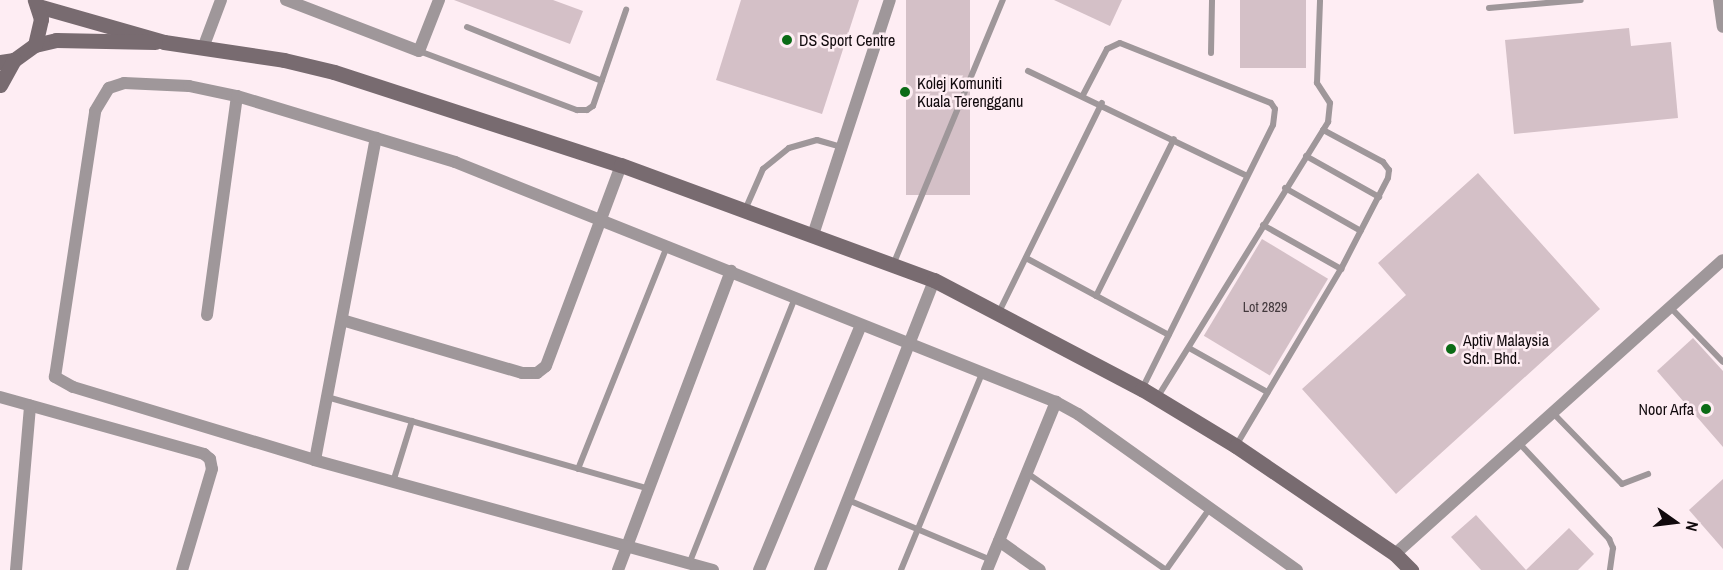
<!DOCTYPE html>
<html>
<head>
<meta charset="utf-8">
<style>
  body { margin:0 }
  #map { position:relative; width:1723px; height:570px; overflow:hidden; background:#feedf3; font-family:"Archivo Narrow",sans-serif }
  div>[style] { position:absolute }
  .building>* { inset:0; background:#d4c0c7; transform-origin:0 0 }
  .lane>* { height:6px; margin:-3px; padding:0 3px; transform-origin:3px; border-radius:3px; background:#9f979a }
  .street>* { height:12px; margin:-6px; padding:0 6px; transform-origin:6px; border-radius:6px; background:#9f979a }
  .secondary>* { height:15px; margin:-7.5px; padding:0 7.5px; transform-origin:7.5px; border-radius:7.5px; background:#786b70 }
  .dots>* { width:16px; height:16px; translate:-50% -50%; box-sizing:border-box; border:3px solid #feedf3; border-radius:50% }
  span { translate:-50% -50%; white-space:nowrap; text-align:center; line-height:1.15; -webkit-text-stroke:5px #feedf3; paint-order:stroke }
  .number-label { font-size:14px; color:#42383c }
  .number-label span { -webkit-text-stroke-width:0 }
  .poi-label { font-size:16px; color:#110a0d }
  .left { translate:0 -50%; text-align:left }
  .right { translate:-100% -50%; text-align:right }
  .north { position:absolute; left:1645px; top:492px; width:60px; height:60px; -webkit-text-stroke:4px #feedf3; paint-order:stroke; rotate:104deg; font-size:16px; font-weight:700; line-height:24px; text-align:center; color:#110a0d }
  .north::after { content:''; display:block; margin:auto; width:21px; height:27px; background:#110a0d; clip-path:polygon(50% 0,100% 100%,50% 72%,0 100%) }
</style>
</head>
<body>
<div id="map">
  <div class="building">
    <i style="clip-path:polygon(454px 0,553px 0,583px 11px,570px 44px)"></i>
    <i style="clip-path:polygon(741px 0,859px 0,822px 114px,716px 80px)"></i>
    <i style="left:906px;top:0;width:64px;height:195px"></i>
    <i style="clip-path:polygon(1054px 0,1122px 0,1110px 26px)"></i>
    <i style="left:1240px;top:0;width:66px;height:68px"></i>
    <i style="clip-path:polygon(1629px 28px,1631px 46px,1671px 42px,1678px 118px,1514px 134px,1505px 40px)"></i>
    <i style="clip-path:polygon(1478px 173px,1600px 309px,1396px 494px,1302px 389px,1406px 295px,1378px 263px)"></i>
    <i style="left:1262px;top:239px;width:77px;height:113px;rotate:31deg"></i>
    <i style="clip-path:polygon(1693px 338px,1723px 371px,1723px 447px,1657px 371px)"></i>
    <i style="clip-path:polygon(1723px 479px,1723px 549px,1689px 510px)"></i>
    <i style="clip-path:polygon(1476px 515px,1526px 570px,1569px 528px,1594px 554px,1578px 570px,1481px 570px,1451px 537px)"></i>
  </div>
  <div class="lane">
    <i style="left:1489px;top:8px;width:92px;rotate:-5deg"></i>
    <i style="left:467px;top:27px;width:145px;rotate:21.8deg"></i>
    <i style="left:419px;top:51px;width:169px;rotate:20.5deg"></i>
    <i style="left:577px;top:110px;width:10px"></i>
    <i style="left:587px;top:110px;width:7px;rotate:-34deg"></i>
    <i style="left:593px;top:106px;width:102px;rotate:-71deg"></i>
    <i style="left:1211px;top:53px;width:53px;rotate:-88.9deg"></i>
    <i style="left:1028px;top:71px;width:243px;rotate:25.6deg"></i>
    <i style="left:1083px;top:95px;width:52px;rotate:-62.4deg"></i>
    <i style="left:1107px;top:49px;width:14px;rotate:-25deg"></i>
    <i style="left:1120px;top:43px;width:162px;rotate:21.7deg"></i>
    <i style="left:1271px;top:103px;width:7px;rotate:56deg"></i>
    <i style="left:1275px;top:109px;width:16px;rotate:97deg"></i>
    <i style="left:1273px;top:125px;width:292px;rotate:116.4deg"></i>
    <i style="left:1306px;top:156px;width:84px;rotate:29.3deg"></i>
    <i style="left:1285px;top:188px;width:87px;rotate:29.5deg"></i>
    <i style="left:745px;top:210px;width:45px;rotate:-66.3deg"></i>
    <i style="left:763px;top:169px;width:33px;rotate:-39deg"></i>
    <i style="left:789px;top:148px;width:29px;rotate:-16deg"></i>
    <i style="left:817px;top:140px;width:25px;rotate:16deg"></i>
    <i style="left:1263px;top:225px;width:90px;rotate:29.4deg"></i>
    <i style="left:1026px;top:258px;width:162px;rotate:28.3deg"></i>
    <i style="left:893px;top:265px;width:287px;rotate:-67.5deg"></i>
    <i style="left:1096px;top:296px;width:175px;rotate:-63.6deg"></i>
    <i style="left:1670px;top:307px;width:76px;rotate:46.1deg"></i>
    <i style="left:999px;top:312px;width:233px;rotate:-63.8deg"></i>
    <i style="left:1189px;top:348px;width:90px;rotate:29.4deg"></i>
    <i style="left:327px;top:397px;width:335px;rotate:15.9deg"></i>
    <i style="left:1157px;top:398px;width:325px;rotate:-58.2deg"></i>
    <i style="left:1328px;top:122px;width:19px;rotate:-84deg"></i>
    <i style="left:1330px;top:103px;width:24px;rotate:-123deg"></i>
    <i style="left:1317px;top:83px;width:83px;rotate:-87.9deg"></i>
    <i style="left:1553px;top:413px;width:99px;rotate:45.8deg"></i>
    <i style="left:1622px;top:484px;width:28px;rotate:-21deg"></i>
    <i style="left:1519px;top:443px;width:132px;rotate:46.8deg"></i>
    <i style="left:1609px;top:539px;width:10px;rotate:66deg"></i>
    <i style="left:1613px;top:548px;width:22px;rotate:98deg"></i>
    <i style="left:1237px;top:444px;width:204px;rotate:-59.3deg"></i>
    <i style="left:1341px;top:269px;width:102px;rotate:-62.7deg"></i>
    <i style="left:1388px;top:178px;width:8px;rotate:-83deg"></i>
    <i style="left:1389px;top:170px;width:10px;rotate:-127deg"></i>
    <i style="left:1383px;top:162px;width:68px;rotate:-151.9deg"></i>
    <i style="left:578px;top:469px;width:240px;rotate:-68.2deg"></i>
    <i style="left:1027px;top:473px;width:169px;rotate:34.9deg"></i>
    <i style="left:393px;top:482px;width:64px;rotate:-72.7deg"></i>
    <i style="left:848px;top:500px;width:155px;rotate:22.8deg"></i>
    <i style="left:689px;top:564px;width:286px;rotate:-68.3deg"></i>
    <i style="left:901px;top:570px;width:213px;rotate:-67.6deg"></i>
    <i style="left:1166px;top:570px;width:76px;rotate:-54.6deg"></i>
  </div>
  <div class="street">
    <i style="left:286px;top:0;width:142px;rotate:21deg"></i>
    <i style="left:419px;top:51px;width:55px;rotate:-68.6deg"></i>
    <i style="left:1719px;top:0;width:27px;rotate:82deg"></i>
    <i style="left:203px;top:48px;width:51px;rotate:-69.4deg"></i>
    <i style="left:813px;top:235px;width:247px;rotate:-71.9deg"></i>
    <i style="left:207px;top:315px;width:221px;rotate:-82.2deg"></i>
    <i style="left:342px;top:320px;width:188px;rotate:16.4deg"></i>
    <i style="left:522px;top:373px;width:15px"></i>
    <i style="left:537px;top:373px;width:11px;rotate:-38deg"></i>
    <i style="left:546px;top:366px;width:215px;rotate:-69.5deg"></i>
    <i style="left:0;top:397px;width:212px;rotate:15.6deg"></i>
    <i style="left:204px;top:454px;width:8px;rotate:40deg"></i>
    <i style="left:210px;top:459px;width:10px;rotate:79deg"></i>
    <i style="left:212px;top:469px;width:105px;rotate:106.5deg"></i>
    <i style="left:315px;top:460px;width:328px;rotate:-79.3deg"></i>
    <i style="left:999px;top:541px;width:50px;rotate:35.3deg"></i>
    <i style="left:1395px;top:554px;width:440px;rotate:-41.9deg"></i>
    <i style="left:16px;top:570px;width:165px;rotate:-85.1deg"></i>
    <i style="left:618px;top:570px;width:320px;rotate:-69.3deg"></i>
    <i style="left:713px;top:570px;width:413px;rotate:-164.6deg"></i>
    <i style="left:315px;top:460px;width:253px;rotate:-163.2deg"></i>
    <i style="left:73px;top:387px;width:21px;rotate:-151deg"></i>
    <i style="left:55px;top:377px;width:269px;rotate:-81.4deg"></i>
    <i style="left:95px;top:111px;width:27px;rotate:-59deg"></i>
    <i style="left:109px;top:88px;width:16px;rotate:-18deg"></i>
    <i style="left:124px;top:83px;width:65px;rotate:2.6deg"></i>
    <i style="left:189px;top:86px;width:49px;rotate:11.8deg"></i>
    <i style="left:237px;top:96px;width:228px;rotate:16.8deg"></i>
    <i style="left:455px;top:162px;width:647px;rotate:21.77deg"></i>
    <i style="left:1056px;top:402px;width:25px;rotate:29deg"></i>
    <i style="left:1078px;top:414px;width:269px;rotate:35.5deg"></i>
    <i style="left:759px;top:570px;width:265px;rotate:-67.4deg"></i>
    <i style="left:820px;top:570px;width:312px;rotate:-68.5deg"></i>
    <i style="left:987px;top:570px;width:182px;rotate:-67.7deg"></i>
  </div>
  <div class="secondary">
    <i style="left:38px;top:6px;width:131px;rotate:15.9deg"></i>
    <i style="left:164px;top:42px;width:121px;rotate:8.5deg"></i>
    <i style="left:284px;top:60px;width:51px;rotate:13.5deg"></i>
    <i style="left:334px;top:72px;width:302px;rotate:18deg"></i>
    <i style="left:621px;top:165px;width:333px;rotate:20.2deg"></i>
    <i style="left:934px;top:280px;width:235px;rotate:27.7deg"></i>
    <i style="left:1142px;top:389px;width:110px;rotate:31.2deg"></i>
    <i style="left:1236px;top:446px;width:192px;rotate:34.2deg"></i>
    <i style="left:1395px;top:554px;width:23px;rotate:45deg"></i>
    <i style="left:35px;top:45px;width:22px;rotate:-13deg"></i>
    <i style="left:56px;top:40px;width:99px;rotate:1.2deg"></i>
    <i style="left:0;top:62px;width:14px;rotate:-8deg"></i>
    <i style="left:14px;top:60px;width:26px;rotate:-36deg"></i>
    <i style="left:35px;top:45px;width:27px;rotate:-77deg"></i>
    <i style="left:41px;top:19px;width:20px;rotate:-108deg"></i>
    <i style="left:0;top:85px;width:29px;rotate:-61deg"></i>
  </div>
  <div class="dots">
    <i style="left:787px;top:40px;background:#0b6b16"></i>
    <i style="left:905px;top:92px;background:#0b6b16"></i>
    <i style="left:1451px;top:349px;background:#0b6b16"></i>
    <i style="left:1706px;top:409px;background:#0b6b16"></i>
  </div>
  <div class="number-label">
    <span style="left:1265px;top:307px">Lot 2829</span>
  </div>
  <div class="poi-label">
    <span class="left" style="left:799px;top:40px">DS Sport Centre</span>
    <span class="left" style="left:917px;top:92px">Kolej Komuniti<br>Kuala Terengganu</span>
    <span class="left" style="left:1463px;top:349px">Aptiv Malaysia<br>Sdn. Bhd.</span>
    <span class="right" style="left:1694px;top:409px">Noor Arfa</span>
  </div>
  <div class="north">N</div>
</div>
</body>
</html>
